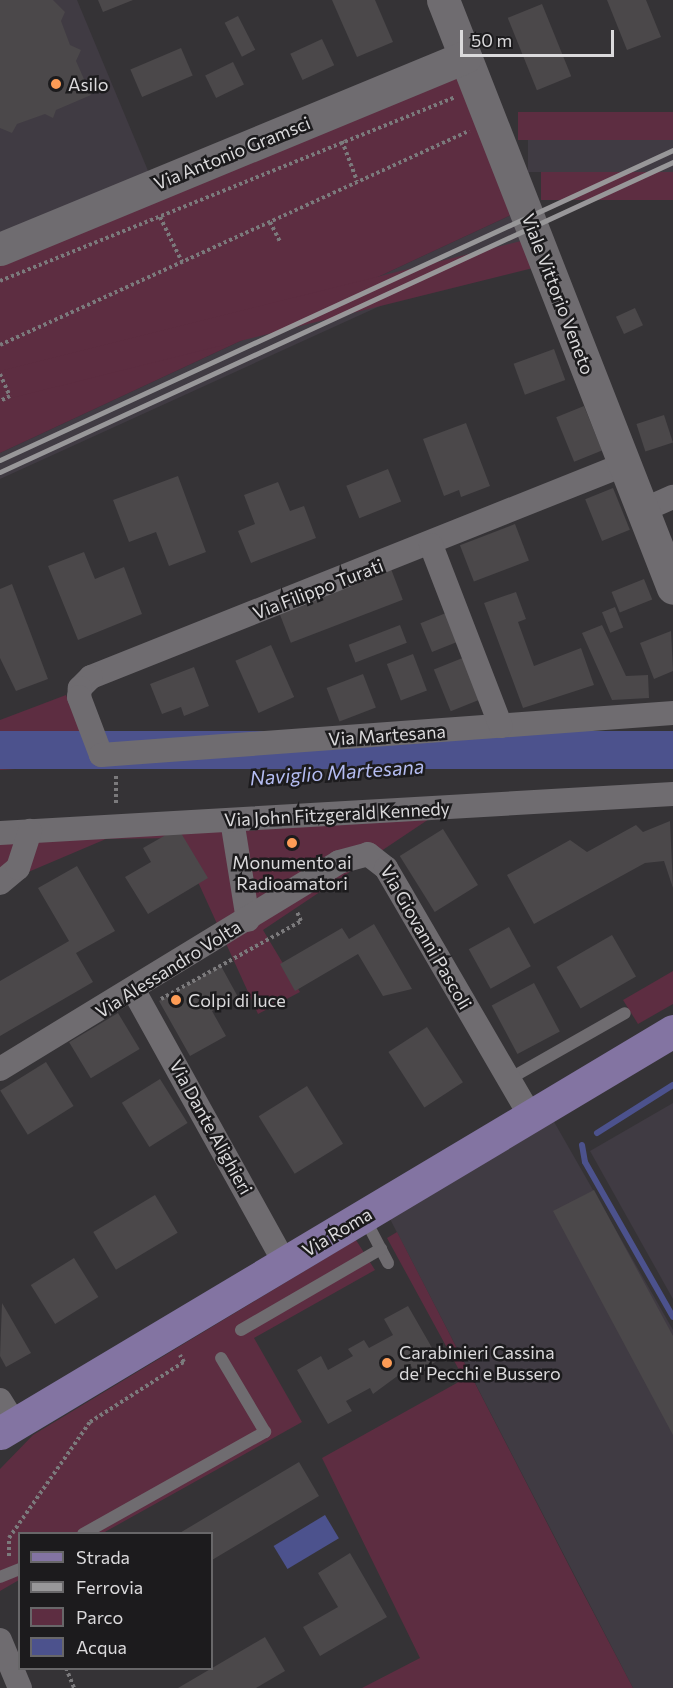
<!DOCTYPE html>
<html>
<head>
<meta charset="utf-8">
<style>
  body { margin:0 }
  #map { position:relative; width:673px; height:1688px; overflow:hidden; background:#353336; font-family:Commissioner,sans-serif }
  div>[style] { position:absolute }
  .built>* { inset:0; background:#403b43; transform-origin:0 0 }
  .green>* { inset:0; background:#5d2d41; transform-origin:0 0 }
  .water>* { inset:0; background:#4c528d; transform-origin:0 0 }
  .stream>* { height:6px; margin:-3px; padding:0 3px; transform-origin:3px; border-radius:3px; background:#4c528d }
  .building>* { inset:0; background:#4b484a; transform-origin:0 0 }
  .path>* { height:4px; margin-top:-2px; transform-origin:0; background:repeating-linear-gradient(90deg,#7b7a7c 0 3px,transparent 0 6px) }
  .lane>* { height:12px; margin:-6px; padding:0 6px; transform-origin:6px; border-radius:6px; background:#6f6c70 }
  .street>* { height:24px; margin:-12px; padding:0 12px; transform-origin:12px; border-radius:12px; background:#6f6c70 }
  .secondary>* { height:33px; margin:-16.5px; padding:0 16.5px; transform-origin:16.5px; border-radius:16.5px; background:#6f6c70 }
  .primary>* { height:33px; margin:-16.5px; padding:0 16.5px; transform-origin:16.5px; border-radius:16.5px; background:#8374a2 }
  .rail>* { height:4.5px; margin:-2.25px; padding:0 2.25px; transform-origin:2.25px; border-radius:2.25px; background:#989799 }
  .dots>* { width:16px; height:16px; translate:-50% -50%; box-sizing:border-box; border:3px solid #1c1b1d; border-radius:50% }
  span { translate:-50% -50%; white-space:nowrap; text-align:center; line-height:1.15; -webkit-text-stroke:5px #1c1b1d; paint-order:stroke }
  .poi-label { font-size:18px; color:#dbdadc }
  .left { translate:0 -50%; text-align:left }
  .street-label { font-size:18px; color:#dbdadc }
  .water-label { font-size:20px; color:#b4bcf1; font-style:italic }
  .legend { position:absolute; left:18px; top:1532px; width:195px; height:138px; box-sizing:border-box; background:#1c1b1d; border:2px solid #686769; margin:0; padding:8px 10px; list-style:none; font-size:18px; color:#dbdadc }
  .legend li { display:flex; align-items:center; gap:12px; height:30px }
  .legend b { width:30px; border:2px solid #686769 }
  .scale { position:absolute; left:460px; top:30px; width:154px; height:27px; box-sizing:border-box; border:3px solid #dbdadc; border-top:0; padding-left:8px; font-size:18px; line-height:21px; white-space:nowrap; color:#dbdadc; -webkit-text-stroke:4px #1c1b1d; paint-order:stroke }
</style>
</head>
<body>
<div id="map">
  <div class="built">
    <i style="clip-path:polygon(0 0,77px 0,151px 178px,0 240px)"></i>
    <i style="left:673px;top:140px;width:32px;height:145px;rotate:90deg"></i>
    <i style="clip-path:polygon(513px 214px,525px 240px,0 479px,0 453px)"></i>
    <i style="clip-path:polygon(673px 1103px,673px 1299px,590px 1151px)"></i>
    <i style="clip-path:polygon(553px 1120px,673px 1330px,673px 1688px,633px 1688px,390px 1219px)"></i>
  </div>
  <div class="green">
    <i style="clip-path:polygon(463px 63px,513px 214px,0 453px,0 256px)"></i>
    <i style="left:673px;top:112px;width:28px;height:155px;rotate:90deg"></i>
    <i style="left:673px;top:172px;width:28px;height:132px;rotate:90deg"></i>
    <i style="left:525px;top:240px;width:29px;height:577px;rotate:76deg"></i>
    <i style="clip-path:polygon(66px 695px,93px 764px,0 770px,0 720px)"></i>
    <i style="clip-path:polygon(453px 803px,263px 930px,300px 992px,258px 1014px,178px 838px,106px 839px,0 884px,0 829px)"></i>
    <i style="clip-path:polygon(673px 971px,673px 1004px,638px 1024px,623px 1000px)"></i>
    <i style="clip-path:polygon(397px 1232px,580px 1587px,633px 1688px,362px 1688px,420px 1658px,322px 1458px,464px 1379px,387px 1238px)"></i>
    <i style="clip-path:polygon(356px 1240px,375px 1270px,254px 1338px,302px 1422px,103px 1533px,20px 1534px,19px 1580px,0 1591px,0 1469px,33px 1435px)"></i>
  </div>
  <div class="water">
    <i style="left:673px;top:731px;width:38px;height:674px;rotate:90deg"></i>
    <i style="left:325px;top:1515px;width:27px;height:60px;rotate:59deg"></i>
  </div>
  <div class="stream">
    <i style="left:597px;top:1133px;width:90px;rotate:-32.3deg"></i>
    <i style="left:582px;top:1145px;width:17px;rotate:80deg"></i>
    <i style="left:585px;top:1162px;width:178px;rotate:60.4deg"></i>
  </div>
  <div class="building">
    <i style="clip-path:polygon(0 0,53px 0,65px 12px,61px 21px,70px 45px,81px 50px,76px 61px,91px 95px,56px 110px,53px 118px,45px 114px,17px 124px,12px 133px,0 128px)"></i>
    <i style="clip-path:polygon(98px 0,133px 0,103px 12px)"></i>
    <i style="clip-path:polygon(332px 0,375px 0,393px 42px,357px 57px)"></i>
    <i style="clip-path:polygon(607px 0,646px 0,661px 37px,627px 50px)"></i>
    <i style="left:542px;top:4px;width:78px;height:37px;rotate:68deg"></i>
    <i style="left:238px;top:16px;width:38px;height:15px;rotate:63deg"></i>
    <i style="left:322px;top:39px;width:29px;height:35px;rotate:65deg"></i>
    <i style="left:181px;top:48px;width:30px;height:55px;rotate:67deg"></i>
    <i style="left:233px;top:62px;width:25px;height:31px;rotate:64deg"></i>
    <i style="left:635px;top:308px;width:19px;height:21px;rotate:65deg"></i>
    <i style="left:554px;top:349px;width:33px;height:43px;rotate:70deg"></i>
    <i style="left:584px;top:406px;width:48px;height:30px;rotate:68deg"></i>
    <i style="left:664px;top:415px;width:29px;height:29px;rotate:72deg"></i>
    <i style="clip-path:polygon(466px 423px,490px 486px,461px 497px,459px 490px,444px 496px,423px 439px)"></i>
    <i style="left:388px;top:469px;width:35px;height:45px;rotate:68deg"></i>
    <i style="clip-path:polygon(178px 476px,206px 552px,169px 566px,156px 532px,129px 542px,113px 500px)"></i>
    <i style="clip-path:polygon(278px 482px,290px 511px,304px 506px,316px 538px,251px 563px,238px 531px,255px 524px,244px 495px)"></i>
    <i style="left:613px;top:488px;width:45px;height:30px;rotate:68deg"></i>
    <i style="left:515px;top:524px;width:39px;height:59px;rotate:69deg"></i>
    <i style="clip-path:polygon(84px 552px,95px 579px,124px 567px,142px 614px,78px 640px,48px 566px)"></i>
    <i style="left:391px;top:569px;width:33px;height:120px;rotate:69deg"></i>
    <i style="left:644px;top:579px;width:22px;height:35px;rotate:68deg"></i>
    <i style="clip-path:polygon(12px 584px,48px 679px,16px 691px,0 658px,0 589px)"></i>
    <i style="clip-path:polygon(516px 592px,526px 619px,518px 622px,534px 666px,581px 648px,594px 685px,523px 708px,484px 603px)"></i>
    <i style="left:615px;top:607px;width:22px;height:14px;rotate:68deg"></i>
    <i style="left:451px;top:611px;width:31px;height:33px;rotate:68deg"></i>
    <i style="left:400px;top:625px;width:19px;height:55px;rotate:69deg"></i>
    <i style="clip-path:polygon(602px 625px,626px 676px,648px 675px,649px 698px,612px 700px,582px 633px)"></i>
    <i style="clip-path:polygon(671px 631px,673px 671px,654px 679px,640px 643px)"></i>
    <i style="left:271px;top:645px;width:57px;height:39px;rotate:66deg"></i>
    <i style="left:413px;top:654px;width:39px;height:28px;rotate:69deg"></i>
    <i style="left:470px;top:655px;width:45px;height:39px;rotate:68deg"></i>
    <i style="clip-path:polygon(194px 667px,209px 706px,184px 716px,181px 707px,162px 714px,150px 684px)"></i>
    <i style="left:363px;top:674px;width:36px;height:39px;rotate:69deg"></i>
    <i style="clip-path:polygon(670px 821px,673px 888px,664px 861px,645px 863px,534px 924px,507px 875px,570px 840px,587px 852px,636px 825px,643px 832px)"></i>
    <i style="clip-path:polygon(178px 828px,208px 878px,148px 914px,125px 877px,151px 862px,143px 848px)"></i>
    <i style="left:443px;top:829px;width:66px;height:51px;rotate:58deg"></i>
    <i style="clip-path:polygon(77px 866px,115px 931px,76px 953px,93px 982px,0 1036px,0 981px,69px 941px,38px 888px)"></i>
    <i style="clip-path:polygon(374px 924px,412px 989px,383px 996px,358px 954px,295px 991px,280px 964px,342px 928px,349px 939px)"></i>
    <i style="left:509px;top:927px;width:45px;height:46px;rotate:61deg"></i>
    <i style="left:612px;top:935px;width:48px;height:64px;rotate:60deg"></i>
    <i style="clip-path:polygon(221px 966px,238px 997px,212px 1011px,226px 1036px,190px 1056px,159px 1001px)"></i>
    <i style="left:534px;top:983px;width:55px;height:48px;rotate:62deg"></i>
    <i style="left:118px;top:1013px;width:42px;height:57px;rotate:59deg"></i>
    <i style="left:427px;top:1027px;width:66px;height:46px;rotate:57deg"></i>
    <i style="left:46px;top:1062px;width:52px;height:54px;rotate:58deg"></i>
    <i style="left:160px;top:1079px;width:52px;height:45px;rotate:58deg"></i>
    <i style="left:307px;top:1086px;width:68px;height:57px;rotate:58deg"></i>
    <i style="clip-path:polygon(594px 1190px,673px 1336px,673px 1435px,553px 1211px)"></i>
    <i style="left:155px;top:1195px;width:44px;height:72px;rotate:59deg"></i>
    <i style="left:74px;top:1258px;width:46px;height:51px;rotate:58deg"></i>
    <i style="clip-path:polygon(2px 1303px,31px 1353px,6px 1367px,0 1356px)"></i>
    <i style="clip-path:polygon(408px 1306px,439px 1360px,415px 1373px,411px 1366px,373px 1394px,370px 1388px,346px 1401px,352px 1411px,328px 1424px,297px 1370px,321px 1356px,328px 1370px,353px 1356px,348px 1349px,364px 1340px,369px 1348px,393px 1335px,384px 1319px)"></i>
    <i style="clip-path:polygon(299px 1462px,319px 1496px,212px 1560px,212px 1534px,178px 1534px)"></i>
    <i style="clip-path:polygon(350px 1553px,387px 1617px,320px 1656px,303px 1627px,338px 1607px,318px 1573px)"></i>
    <i style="clip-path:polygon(265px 1637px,285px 1671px,256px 1688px,178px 1688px)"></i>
  </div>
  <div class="path">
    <i style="left:342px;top:141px;width:43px;rotate:69.4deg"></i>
    <i style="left:160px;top:217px;width:50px;rotate:63.9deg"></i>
    <i style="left:270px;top:222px;width:22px;rotate:63deg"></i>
    <i style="left:0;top:281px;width:491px;rotate:-22deg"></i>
    <i style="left:0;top:345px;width:516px;rotate:-24.53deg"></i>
    <i style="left:0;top:374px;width:24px;rotate:66deg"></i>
    <i style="left:10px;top:396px;width:11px;rotate:153deg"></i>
    <i style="left:116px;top:803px;width:29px;rotate:-90deg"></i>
    <i style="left:161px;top:999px;width:160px;rotate:-29.1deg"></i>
    <i style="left:301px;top:921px;width:10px;rotate:-114deg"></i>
    <i style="left:9px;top:1556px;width:18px;rotate:-90deg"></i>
    <i style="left:9px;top:1538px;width:141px;rotate:-55.1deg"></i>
    <i style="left:90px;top:1422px;width:112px;rotate:-32.6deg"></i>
    <i style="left:184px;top:1362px;width:8px;rotate:-120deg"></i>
    <i style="left:66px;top:1668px;width:22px;rotate:68deg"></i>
  </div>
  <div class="lane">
    <i style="left:509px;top:1079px;width:133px;rotate:-29.6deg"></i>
    <i style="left:364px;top:1217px;width:52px;rotate:62.4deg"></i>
    <i style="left:241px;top:1330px;width:162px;rotate:-30.1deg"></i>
    <i style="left:83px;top:1534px;width:209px;rotate:-29.3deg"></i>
    <i style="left:265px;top:1432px;width:86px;rotate:-120.7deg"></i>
    <i style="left:0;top:1577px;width:22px;rotate:-22deg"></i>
  </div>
  <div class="street">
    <i style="left:623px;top:465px;width:573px;rotate:158.27deg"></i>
    <i style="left:91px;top:677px;width:16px;rotate:135deg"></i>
    <i style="left:80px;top:688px;width:9px;rotate:96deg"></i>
    <i style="left:79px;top:697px;width:62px;rotate:69.2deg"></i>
    <i style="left:101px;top:755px;width:574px;rotate:-4.2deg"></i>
    <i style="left:641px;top:511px;width:35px;rotate:-24deg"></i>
    <i style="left:431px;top:545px;width:194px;rotate:68.9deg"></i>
    <i style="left:232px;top:820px;width:101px;rotate:80.9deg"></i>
    <i style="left:0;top:833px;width:674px;rotate:-3.32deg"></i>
    <i style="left:0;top:883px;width:23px;rotate:-40deg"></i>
    <i style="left:18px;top:868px;width:39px;rotate:-72deg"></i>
    <i style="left:134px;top:991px;width:311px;rotate:61deg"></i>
    <i style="left:0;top:1069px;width:397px;rotate:-31.4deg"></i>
    <i style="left:339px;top:862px;width:30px;rotate:-15deg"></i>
    <i style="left:368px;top:854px;width:23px;rotate:38deg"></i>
    <i style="left:386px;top:868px;width:288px;rotate:59.8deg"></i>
    <i style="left:0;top:1400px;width:28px;rotate:58deg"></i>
    <i style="left:0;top:1640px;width:52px;rotate:67.4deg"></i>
  </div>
  <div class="secondary">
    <i style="left:443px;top:0;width:631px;rotate:68.64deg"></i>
    <i style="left:0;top:249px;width:503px;rotate:-22.44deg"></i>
  </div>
  <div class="primary">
    <i style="left:0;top:1433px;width:784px;rotate:-30.85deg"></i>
  </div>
  <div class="rail">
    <i style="left:0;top:460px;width:741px;rotate:-24.73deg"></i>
    <i style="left:0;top:472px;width:741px;rotate:-24.73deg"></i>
  </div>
  <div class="dots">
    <i style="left:56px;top:84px;background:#fd9c56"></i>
    <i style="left:292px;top:843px;background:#fd9c56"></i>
    <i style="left:176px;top:1000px;background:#fd9c56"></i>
    <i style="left:387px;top:1363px;background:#fd9c56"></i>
  </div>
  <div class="poi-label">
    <span class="left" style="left:68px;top:84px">Asilo</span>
    <span style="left:292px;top:873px">Monumento ai<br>Radioamatori</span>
    <span class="left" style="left:188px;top:1000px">Colpi di luce</span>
    <span class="left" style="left:399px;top:1363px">Carabinieri Cassina<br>de' Pecchi e Bussero</span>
  </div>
  <div class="street-label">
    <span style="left:232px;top:153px;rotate:-22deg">Via Antonio Gramsci</span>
    <span style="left:558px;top:294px;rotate:69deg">Viale Vittorio Veneto</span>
    <span style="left:318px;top:589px;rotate:-21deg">Via Filippo Turati</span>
    <span style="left:387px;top:735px;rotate:-4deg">Via Martesana</span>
    <span style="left:337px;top:814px;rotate:-3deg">Via John Fitzgerald Kennedy</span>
    <span style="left:426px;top:937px;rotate:60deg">Via Giovanni Pascoli</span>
    <span style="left:168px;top:969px;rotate:-32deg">Via Alessandro Volta</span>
    <span style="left:211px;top:1127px;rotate:61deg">Via Dante Alighieri</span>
    <span style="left:337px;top:1232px;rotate:-31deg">Via Roma</span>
  </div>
  <div class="water-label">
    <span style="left:337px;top:772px;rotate:-4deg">Naviglio Martesana</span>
  </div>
  <ul class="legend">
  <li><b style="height:8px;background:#8374a2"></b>Strada</li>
  <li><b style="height:8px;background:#989799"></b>Ferrovia</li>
  <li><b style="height:16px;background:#5d2d41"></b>Parco</li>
  <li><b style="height:16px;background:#4c528d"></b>Acqua</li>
  </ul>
  <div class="scale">50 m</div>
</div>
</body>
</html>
